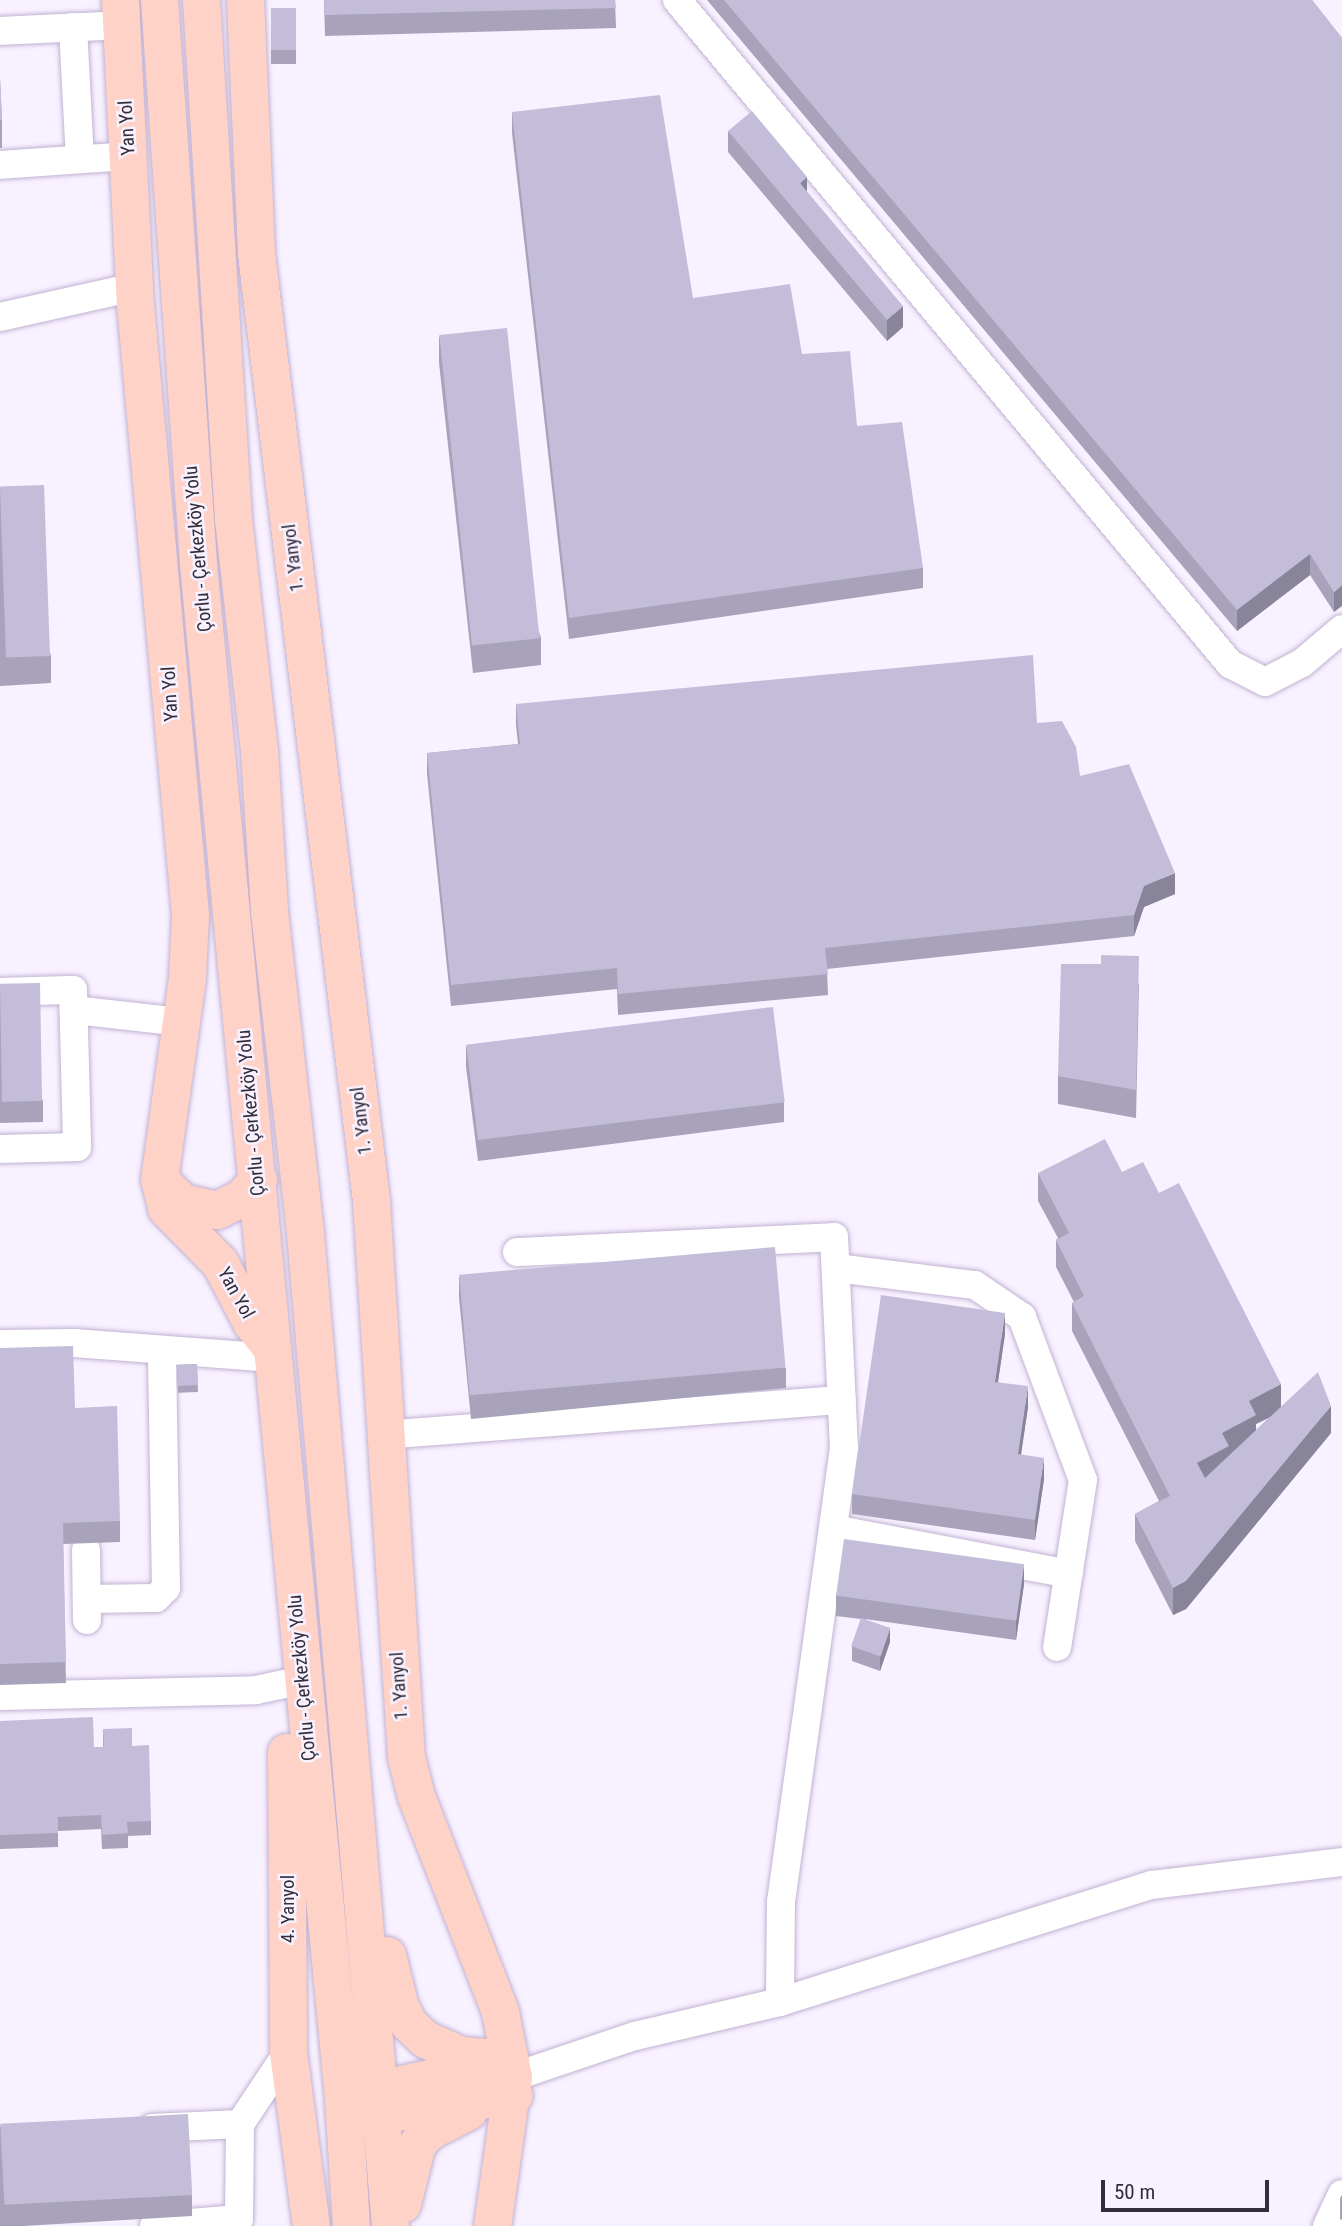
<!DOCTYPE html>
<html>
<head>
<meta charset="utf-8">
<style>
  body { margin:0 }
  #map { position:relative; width:1342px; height:2226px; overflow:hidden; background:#f8f1ff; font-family:"Roboto Condensed",sans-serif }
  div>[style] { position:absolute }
  .roads { filter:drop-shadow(0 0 2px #c2b2d2) drop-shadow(0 0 2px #c2b2d2) }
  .minor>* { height:28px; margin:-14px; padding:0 14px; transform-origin:14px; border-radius:14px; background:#fff }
  .major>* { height:37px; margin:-18.5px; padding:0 18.5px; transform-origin:18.5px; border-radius:18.5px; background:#fed2c7 }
  .wall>* { inset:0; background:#a8a3bb; transform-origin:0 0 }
  .shaded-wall>* { inset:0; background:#888499 }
  .building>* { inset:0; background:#c3bdda; transform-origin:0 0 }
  span { translate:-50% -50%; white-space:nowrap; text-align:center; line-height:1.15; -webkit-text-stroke:5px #f8f1ff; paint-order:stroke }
  .street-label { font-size:19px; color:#332d3a }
  .scale { position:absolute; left:1101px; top:2180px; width:168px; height:32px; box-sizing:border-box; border:4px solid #332d3a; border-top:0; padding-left:9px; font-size:21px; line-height:24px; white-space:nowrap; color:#332d3a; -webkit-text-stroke:5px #f8f1ff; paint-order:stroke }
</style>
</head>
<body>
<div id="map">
  <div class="roads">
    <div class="minor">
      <i style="left:677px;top:0;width:864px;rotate:50.21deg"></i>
      <i style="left:1230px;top:664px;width:39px;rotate:27deg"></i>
      <i style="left:1265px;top:682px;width:42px;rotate:-27.2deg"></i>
      <i style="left:1302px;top:663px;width:52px;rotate:-40.4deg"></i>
      <i style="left:73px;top:27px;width:132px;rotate:87deg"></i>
      <i style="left:0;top:31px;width:121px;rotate:-2.8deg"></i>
      <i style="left:0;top:165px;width:128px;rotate:-4deg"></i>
      <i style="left:0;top:317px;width:137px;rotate:-12.6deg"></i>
      <i style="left:0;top:992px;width:73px;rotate:-1.6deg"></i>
      <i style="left:73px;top:990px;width:157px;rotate:88.5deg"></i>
      <i style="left:77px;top:1147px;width:77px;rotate:178.5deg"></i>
      <i style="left:74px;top:1010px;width:108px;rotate:6.4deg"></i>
      <i style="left:517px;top:1252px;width:317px;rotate:-2.7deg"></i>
      <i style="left:834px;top:1237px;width:211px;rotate:87.3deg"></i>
      <i style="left:844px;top:1448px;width:457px;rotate:97.9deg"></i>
      <i style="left:781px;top:1901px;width:101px;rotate:90.6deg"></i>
      <i style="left:836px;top:1268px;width:140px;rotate:7deg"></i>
      <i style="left:975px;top:1285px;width:57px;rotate:34.2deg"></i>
      <i style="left:1022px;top:1317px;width:174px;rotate:69.5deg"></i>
      <i style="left:1083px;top:1480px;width:169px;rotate:98.8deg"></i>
      <i style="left:0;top:1344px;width:74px;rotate:-0.8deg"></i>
      <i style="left:74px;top:1343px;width:200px;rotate:4.3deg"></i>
      <i style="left:384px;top:1435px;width:459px;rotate:-4.4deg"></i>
      <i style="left:833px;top:1529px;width:240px;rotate:10.8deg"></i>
      <i style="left:86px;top:1550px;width:70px;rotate:89.2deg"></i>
      <i style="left:87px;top:1599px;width:69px;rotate:-0.8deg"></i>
      <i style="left:156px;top:1598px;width:14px;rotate:-45deg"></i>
      <i style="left:166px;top:1588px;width:238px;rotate:-91deg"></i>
      <i style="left:0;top:1696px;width:256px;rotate:-1.3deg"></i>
      <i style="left:256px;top:1690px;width:30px;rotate:-12deg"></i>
      <i style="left:513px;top:2077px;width:129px;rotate:-18.6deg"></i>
      <i style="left:635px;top:2036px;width:149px;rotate:-13.2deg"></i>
      <i style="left:780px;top:2002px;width:390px;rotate:-17.5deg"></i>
      <i style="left:1152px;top:1885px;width:191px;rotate:-6.9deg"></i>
      <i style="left:152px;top:2128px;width:88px;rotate:-2.6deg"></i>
      <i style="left:154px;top:2226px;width:85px;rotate:-4.7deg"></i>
      <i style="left:239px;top:2219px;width:95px;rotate:-89.4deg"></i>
      <i style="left:240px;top:2124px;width:87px;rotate:-56.3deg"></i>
      <i style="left:1327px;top:2226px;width:35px;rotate:-65deg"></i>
    </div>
    <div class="major">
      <i style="left:120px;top:0;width:304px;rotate:87.2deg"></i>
      <i style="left:135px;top:304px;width:612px;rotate:84.85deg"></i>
      <i style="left:190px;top:914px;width:64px;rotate:92.7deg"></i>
      <i style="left:187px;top:978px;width:203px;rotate:97.9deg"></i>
      <i style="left:159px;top:1179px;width:30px;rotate:76deg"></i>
      <i style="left:166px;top:1208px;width:77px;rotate:45.5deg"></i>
      <i style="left:220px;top:1263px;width:67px;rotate:62.3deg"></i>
      <i style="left:251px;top:1322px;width:31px;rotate:52deg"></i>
      <i style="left:159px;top:0;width:565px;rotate:86.04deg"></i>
      <i style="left:198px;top:564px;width:1542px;rotate:84.6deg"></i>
      <i style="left:343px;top:2099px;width:127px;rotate:86.4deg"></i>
      <i style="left:201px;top:0;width:520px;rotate:86.47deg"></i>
      <i style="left:233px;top:519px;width:233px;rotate:83.6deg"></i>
      <i style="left:259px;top:751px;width:160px;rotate:86.4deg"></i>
      <i style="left:269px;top:911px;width:325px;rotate:83.6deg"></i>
      <i style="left:305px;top:1234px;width:996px;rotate:85.1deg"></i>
      <i style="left:245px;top:0;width:253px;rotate:87.5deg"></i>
      <i style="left:256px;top:253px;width:955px;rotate:83.08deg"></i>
      <i style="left:371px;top:1201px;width:557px;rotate:86.4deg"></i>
      <i style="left:406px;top:1757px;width:40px;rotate:75.6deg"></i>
      <i style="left:416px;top:1796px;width:232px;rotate:68.7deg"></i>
      <i style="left:500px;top:2012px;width:66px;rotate:78.7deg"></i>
      <i style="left:513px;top:2077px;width:150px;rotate:98deg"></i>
      <i style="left:162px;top:1182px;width:28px;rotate:45deg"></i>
      <i style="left:182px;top:1202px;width:36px;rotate:13deg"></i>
      <i style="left:217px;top:1210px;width:27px;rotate:-27deg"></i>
      <i style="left:241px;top:1198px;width:25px;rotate:-47deg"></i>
      <i style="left:286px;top:1752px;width:300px;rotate:89.6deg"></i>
      <i style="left:288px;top:2052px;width:176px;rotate:82.5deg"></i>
      <i style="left:387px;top:1955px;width:54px;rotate:76deg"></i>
      <i style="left:400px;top:2007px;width:19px;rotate:62deg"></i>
      <i style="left:409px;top:2024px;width:22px;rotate:43deg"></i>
      <i style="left:425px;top:2039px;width:39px;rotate:24deg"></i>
      <i style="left:461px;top:2055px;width:49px;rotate:4.7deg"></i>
      <i style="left:365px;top:2092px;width:130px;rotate:-12.4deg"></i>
      <i style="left:360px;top:2107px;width:25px;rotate:16deg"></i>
      <i style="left:384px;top:2114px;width:131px;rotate:-8.3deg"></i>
      <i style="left:402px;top:2204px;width:62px;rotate:-76deg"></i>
      <i style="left:417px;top:2144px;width:18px;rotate:-47deg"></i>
      <i style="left:429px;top:2131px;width:44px;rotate:-27.1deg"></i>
    </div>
  </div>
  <div class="wall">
    <i style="clip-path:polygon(324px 0,615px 0,616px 28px,325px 36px)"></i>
    <i style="clip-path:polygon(707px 0,1312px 0,1342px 38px,1334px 612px,1310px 575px,1237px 631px)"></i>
    <i style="left:271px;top:8px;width:25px;height:56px"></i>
    <i style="clip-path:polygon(0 78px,2px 120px,2px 148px,0 148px)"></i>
    <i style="clip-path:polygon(512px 112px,693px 298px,802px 354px,857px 426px,923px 568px,923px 588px,569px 639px,512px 133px)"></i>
    <i style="clip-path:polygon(728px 131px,807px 192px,903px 327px,887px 341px,728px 152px)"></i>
    <i style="clip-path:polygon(439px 335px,541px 638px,541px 665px,473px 673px,439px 363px)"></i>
    <i style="clip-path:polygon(0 487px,51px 656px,51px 683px,0 686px)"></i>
    <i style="clip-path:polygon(516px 704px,1037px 723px,1175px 894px,1144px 907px,1134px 936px,827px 969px,828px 995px,618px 1015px,617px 989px,451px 1006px,427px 774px,427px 753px,518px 744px,516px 725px)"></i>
    <i style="clip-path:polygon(1139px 983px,1136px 1118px,1058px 1104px,1058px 1076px)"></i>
    <i style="clip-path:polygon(0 984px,43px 1101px,43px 1122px,0 1123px)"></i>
    <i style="clip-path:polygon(466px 1046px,784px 1102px,784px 1122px,478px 1161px,466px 1067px)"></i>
    <i style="clip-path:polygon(evenodd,1122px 1172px,1159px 1193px,1281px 1406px,1331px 1433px,1186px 1609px,1173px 1615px,1135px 1541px,1135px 1514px,1159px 1501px,1072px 1331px,1072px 1303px,1074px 1302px,1056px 1267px,1056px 1240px,1058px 1238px,1038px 1201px,1038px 1173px,1122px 1172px,1269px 1418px,1256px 1430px,1256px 1424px,1269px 1418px)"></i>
    <i style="clip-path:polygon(459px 1277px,786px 1368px,786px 1388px,471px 1419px,459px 1298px)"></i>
    <i style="clip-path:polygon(1005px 1334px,998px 1382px,1028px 1407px,1021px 1454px,1044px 1479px,1035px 1540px,852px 1514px,852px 1494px)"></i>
    <i style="clip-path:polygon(0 1348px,75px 1408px,120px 1521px,120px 1542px,63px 1544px,66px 1683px,0 1685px)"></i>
    <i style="left:197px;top:1364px;width:28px;height:20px;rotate:88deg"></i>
    <i style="clip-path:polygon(1024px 1584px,1016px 1640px,865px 1619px,890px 1642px,880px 1671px,852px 1661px,852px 1647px,861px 1619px,836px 1616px,836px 1595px)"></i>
    <i style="clip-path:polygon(0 1721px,94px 1747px,103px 1747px,103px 1729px,132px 1746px,151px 1821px,151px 1835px,128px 1836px,128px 1848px,102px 1849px,101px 1829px,58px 1831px,58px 1847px,0 1849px)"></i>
    <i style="clip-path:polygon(0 2126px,192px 2195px,192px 2216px,24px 2226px,0 2226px)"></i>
    <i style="clip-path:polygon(1342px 2195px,1342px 2220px,1340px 2219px,1340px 2198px)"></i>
  </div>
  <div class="shaded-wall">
    <i style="clip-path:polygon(807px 177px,807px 198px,800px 183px)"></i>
    <i style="clip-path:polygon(903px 306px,903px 327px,887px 341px,887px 320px)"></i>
    <i style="clip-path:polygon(1310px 554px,1310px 575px,1237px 631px,1237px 610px)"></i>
    <i style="clip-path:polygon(1342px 585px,1342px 606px,1334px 612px,1334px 592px)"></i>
    <i style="clip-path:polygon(1175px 873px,1175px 894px,1144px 907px,1134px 936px,1134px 915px,1144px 886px)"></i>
    <i style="clip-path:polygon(1005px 1313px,1005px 1334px,995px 1402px,995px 1382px)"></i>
    <i style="clip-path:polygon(1281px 1384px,1281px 1411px,1256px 1424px,1256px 1442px,1197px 1490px,1197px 1463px,1249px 1401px)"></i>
    <i style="clip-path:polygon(1028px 1386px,1028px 1407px,1018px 1475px,1018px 1454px)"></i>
    <i style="clip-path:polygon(1331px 1406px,1331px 1433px,1186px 1609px,1173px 1615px,1173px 1588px)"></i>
    <i style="clip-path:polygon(1044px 1458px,1044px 1479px,1035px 1540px,1035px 1520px)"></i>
    <i style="clip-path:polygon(1024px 1563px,1024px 1584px,1016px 1640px,1016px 1619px)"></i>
    <i style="clip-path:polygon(890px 1628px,890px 1642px,880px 1671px,880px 1657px)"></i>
  </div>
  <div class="building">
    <i style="clip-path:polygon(324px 0,615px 0,616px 8px,325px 15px)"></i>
    <i style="clip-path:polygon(724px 0,1312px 0,1342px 38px,1342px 585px,1334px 592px,1310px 554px,1237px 610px)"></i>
    <i style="left:271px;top:8px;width:25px;height:42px"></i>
    <i style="clip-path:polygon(0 78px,2px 120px,0 120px)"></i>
    <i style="clip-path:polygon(660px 95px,693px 298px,790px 284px,802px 354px,850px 351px,857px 426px,902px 422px,923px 568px,569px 618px,512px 112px)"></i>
    <i style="clip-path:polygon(752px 111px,807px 177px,800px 183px,903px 306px,887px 320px,728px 131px)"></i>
    <i style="left:507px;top:328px;width:312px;height:68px;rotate:84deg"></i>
    <i style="left:44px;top:485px;width:171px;height:44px;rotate:88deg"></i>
    <i style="clip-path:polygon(1033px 655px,1037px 723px,1062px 721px,1076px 747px,1080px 776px,1129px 764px,1175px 873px,1144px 886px,1134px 915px,825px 948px,828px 974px,618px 994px,617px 968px,451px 985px,427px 753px,520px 744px,516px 704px)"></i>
    <i style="clip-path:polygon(1101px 955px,1139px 956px,1136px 1090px,1058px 1076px,1061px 964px,1101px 964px)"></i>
    <i style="left:40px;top:983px;width:118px;height:40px;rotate:89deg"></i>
    <i style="left:773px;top:1007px;width:96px;height:309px;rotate:83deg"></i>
    <i style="clip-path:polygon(1105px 1139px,1122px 1172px,1143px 1162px,1159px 1193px,1179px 1183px,1281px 1384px,1249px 1401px,1256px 1415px,1222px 1433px,1229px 1446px,1197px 1463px,1205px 1478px,1318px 1372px,1331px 1406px,1186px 1581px,1173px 1588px,1135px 1514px,1170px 1496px,1072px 1303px,1084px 1296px,1056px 1240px,1069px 1233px,1038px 1173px)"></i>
    <i style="left:775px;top:1247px;width:121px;height:317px;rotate:85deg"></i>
    <i style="clip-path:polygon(881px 1295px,1005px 1313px,995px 1382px,1028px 1386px,1018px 1454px,1044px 1458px,1035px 1520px,852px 1494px)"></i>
    <i style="clip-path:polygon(73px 1346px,75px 1408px,117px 1406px,120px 1521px,63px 1523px,66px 1662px,0 1664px,0 1348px)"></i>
    <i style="left:197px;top:1364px;width:21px;height:20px;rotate:87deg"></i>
    <i style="left:844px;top:1539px;width:182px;height:57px;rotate:8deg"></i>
    <i style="left:861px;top:1618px;width:31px;height:30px;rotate:19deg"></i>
    <i style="clip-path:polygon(93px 1717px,94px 1747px,104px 1747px,103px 1729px,132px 1728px,132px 1746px,149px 1745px,151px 1821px,127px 1822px,128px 1833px,102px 1835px,101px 1815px,58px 1817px,58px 1833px,0 1835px,0 1721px)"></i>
    <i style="left:188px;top:2114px;width:81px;height:188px;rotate:87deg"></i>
  </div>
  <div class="street-label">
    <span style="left:127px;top:128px;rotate:-93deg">Yan Yol</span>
    <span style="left:198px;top:549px;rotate:-95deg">Çorlu - Çerkezköy Yolu</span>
    <span style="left:293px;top:558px;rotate:-97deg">1. Yanyol</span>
    <span style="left:170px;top:694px;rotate:-93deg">Yan Yol</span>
    <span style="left:251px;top:1113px;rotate:-95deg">Çorlu - Çerkezköy Yolu</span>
    <span style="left:361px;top:1121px;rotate:-97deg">1. Yanyol</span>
    <span style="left:236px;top:1293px;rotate:61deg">Yan Yol</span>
    <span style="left:302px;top:1678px;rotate:-95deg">Çorlu - Çerkezköy Yolu</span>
    <span style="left:399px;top:1686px;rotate:-94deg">1. Yanyol</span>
    <span style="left:288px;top:1909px;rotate:-90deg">4. Yanyol</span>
  </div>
  <div class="scale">50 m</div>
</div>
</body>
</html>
